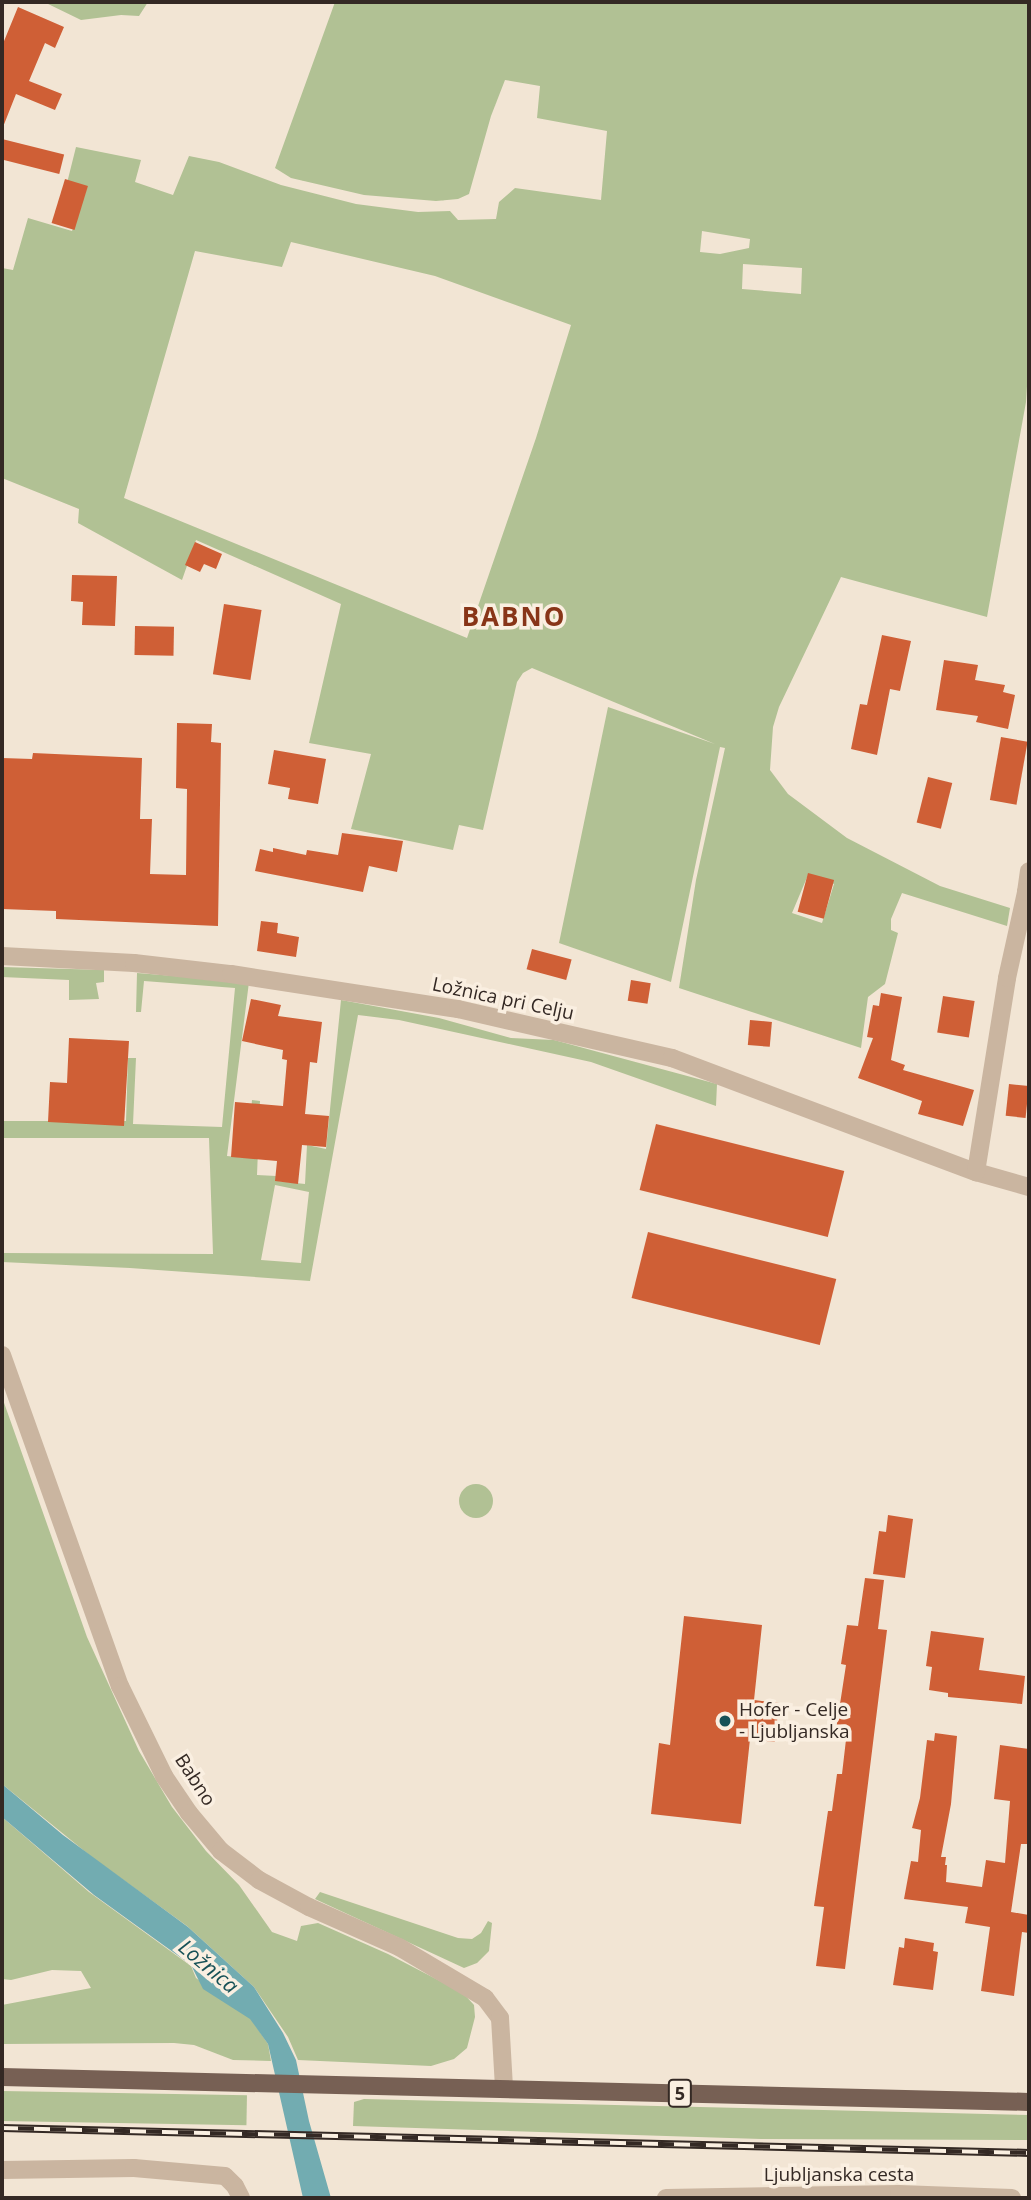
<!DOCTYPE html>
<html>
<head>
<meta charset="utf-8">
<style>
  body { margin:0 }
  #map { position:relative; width:1031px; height:2200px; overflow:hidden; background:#f2e5d4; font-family:"Open Sans",sans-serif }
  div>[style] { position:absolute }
  .green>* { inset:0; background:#b1c194; transform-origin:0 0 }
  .round { border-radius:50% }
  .water>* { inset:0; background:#72acb1 }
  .building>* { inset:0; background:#cf5f36; transform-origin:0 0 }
  .minor>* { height:18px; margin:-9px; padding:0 9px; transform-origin:9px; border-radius:9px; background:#cab5a0 }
  .major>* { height:18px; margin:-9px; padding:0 9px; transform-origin:9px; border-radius:9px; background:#776054 }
  .rail>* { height:8px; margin-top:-4px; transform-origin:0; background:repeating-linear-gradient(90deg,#faefe1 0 16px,#342924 0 32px); box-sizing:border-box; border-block:2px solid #342924 }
  .dots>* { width:19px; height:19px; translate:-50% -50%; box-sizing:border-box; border:4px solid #faefe1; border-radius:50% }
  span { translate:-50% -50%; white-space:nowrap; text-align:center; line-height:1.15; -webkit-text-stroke:7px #faefe1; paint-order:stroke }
  .shield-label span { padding:2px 5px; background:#faefe1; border:2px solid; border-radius:5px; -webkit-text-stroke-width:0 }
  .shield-label { font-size:18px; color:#342924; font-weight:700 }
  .street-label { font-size:19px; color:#342924 }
  .poi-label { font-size:19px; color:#342924 }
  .left { translate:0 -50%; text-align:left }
  .water-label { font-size:21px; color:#175157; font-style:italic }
  .district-label { font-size:26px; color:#883518; font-weight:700; letter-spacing:2px }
  .frame { position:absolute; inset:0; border:4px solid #342924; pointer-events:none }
</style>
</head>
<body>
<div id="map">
  <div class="green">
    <i style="clip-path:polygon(44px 2px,148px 2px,139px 16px,121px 15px,81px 20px)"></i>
    <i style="clip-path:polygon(evenodd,335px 2px,1029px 2px,1029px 355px,1026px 402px,987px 617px,841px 577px,779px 707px,773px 727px,770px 770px,788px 794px,847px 838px,940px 886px,1010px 908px,1007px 926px,902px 893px,891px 919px,891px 930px,898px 933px,885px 984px,868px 997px,861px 1048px,679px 988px,696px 880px,725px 748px,720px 747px,671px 982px,559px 943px,608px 707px,715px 744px,532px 668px,523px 673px,517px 682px,483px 830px,459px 825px,453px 850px,351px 829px,371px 754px,309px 743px,341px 604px,196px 540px,182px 580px,78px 523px,79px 509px,2px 478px,2px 268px,13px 270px,28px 218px,72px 231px,87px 188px,67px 183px,76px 147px,141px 160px,135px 182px,173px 195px,189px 156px,219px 162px,281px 185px,356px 204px,418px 212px,450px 211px,458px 220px,496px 219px,499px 202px,515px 188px,601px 200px,607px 131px,537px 118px,540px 86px,505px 80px,491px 116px,469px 194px,458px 199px,436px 201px,364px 195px,291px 178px,275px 168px,335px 2px,702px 231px,750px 239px,749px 248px,720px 254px,700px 252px,702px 231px,335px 2px,291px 242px,435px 276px,571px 325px,536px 438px,467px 638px,124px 498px,195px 251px,282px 267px,291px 242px,335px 2px,743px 264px,802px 268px,801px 294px,742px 289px,743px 264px,335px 2px,808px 875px,834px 884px,822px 923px,792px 913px,808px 875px)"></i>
    <i style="clip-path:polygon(2px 967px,104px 970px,104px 982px,96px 983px,99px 999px,69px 1000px,69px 980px,2px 977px)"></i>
    <i style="clip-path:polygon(evenodd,137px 973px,249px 982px,227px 1156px,247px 1158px,252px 1100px,260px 1101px,257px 1175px,276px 1176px,278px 1181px,305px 1184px,307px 1145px,326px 1149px,341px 1000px,439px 1018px,511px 1038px,554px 1040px,717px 1084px,716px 1106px,591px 1062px,399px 1020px,358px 1015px,310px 1281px,130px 1268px,2px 1262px,2px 1253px,213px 1254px,209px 1138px,2px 1138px,2px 1121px,126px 1121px,128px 1058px,136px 1058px,133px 1124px,222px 1127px,235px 988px,144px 981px,141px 1012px,136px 1012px,137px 973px,275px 1185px,309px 1192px,301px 1263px,261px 1260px,275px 1185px)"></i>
    <i style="clip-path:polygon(2px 1397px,87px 1637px,139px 1751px,172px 1807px,206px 1851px,239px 1885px,272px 1932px,297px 1941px,301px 1926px,318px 1923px,388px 1954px,463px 1993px,474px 2005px,475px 2017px,467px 2048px,454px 2059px,431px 2066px,298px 2060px,288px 2037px,254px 1987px,187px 1926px,93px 1858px,2px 1784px)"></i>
    <i class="round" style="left:459px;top:1484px;width:34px;height:34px"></i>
    <i style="clip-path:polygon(2px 1817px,89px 1892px,191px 1966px,196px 1978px,251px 2019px,268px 2044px,271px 2061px,233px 2060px,194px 2045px,174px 2043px,2px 2044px,2px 2005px,91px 1988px,81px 1971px,52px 1970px,11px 1980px,2px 1979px)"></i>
    <i style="clip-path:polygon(320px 1892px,458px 1938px,472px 1939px,481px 1933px,488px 1921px,492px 1923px,489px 1951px,477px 1963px,464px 1968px,315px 1899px)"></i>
    <i style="left:2px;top:2091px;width:245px;height:30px;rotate:1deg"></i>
    <i style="clip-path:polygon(364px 2099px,1029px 2115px,1029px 2140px,761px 2139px,353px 2126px,354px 2102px)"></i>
  </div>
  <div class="water">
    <i style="clip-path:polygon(2px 1784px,63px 1835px,188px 1927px,254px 1987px,283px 2033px,296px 2060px,309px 2121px,331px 2198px,303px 2198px,268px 2044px,250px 2019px,203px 1989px,191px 1965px,94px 1895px,2px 1817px)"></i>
  </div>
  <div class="building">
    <i style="clip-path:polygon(18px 7px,64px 27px,55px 48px,45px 43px,29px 81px,62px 94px,55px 110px,16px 94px,3px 127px,2px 46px)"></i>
    <i style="left:2px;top:139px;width:64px;height:20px;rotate:14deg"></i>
    <i style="left:65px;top:179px;width:24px;height:46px;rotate:17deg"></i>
    <i style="clip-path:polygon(195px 542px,222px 554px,216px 569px,204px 564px,200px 572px,185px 565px)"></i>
    <i style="clip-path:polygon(72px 575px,117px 576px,115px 626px,82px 625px,83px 602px,71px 601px)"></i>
    <i style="left:224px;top:604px;width:38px;height:71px;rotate:9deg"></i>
    <i style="left:135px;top:626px;width:39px;height:29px;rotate:1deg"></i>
    <i style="clip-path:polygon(882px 635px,911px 641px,900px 691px,890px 689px,877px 755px,851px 749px,860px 704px,867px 705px)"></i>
    <i style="clip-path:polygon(944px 660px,978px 665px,975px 680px,1005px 685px,1003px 692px,1015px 695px,1008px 729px,976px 722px,978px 716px,936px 710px)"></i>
    <i style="clip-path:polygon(177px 723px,212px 724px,211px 742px,221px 743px,218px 926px,56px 919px,56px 911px,2px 909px,2px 758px,32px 759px,33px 753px,142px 758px,140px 819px,152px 819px,150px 874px,186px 875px,187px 789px,176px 788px)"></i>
    <i style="left:1001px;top:737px;width:27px;height:64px;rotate:10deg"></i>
    <i style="clip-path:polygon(274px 750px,326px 759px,318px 804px,288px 799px,290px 788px,268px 784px)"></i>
    <i style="left:928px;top:777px;width:25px;height:47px;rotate:14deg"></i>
    <i style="clip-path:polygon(342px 833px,403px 841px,397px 872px,369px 866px,363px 892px,255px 871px,260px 849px,273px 852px,273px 848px,306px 855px,307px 850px,338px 855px)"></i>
    <i style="left:808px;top:873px;width:27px;height:40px;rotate:15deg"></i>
    <i style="clip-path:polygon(261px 921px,278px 923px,277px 933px,299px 937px,296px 957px,257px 951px)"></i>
    <i style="left:532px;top:949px;width:41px;height:21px;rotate:15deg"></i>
    <i style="left:631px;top:980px;width:20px;height:21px;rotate:9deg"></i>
    <i style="clip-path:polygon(881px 993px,902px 997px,891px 1060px,905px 1065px,903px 1070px,974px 1090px,963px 1126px,918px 1114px,922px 1101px,858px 1078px,873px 1038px,867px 1037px,873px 1005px,879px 1006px)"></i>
    <i style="left:943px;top:996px;width:32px;height:37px;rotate:9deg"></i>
    <i style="clip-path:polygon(251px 999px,281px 1005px,278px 1016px,322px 1022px,317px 1063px,310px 1062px,305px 1114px,329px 1116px,326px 1147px,302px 1145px,298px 1184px,275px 1181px,277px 1161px,231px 1157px,235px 1102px,283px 1106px,287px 1060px,282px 1059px,283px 1050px,242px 1041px)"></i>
    <i style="left:750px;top:1020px;width:22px;height:25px;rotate:5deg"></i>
    <i style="clip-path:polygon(69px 1038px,129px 1041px,124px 1126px,48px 1122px,50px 1082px,67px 1083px)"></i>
    <i style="left:1009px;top:1084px;width:20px;height:32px;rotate:6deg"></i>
    <i style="left:656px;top:1124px;width:194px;height:68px;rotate:14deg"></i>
    <i style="left:648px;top:1232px;width:194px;height:68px;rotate:14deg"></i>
    <i style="clip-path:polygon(888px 1515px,913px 1519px,905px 1578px,873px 1574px,879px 1531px,886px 1532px)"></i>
    <i style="clip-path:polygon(865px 1578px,884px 1580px,878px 1629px,887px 1630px,845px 1969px,816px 1966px,824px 1907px,814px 1906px,828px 1811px,832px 1811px,837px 1774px,842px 1774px,847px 1731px,836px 1730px,846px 1665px,841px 1664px,847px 1625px,858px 1626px)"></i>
    <i style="clip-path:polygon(684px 1616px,762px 1625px,754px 1700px,779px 1703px,775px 1742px,750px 1739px,741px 1824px,651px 1814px,659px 1743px,670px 1745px)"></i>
    <i style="clip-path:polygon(931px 1631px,984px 1638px,979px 1670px,1025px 1676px,1022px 1704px,948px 1697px,948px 1693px,929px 1690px,932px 1667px,926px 1666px)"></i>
    <i style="clip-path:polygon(935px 1733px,957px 1736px,951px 1804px,941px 1857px,946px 1857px,945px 1865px,947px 1865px,946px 1882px,982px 1887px,986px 1860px,1005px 1863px,1010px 1801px,994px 1799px,1000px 1745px,1029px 1749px,1029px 1844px,1021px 1844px,1011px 1912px,1029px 1915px,1029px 1933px,1022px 1932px,1014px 1996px,981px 1991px,990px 1927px,965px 1923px,968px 1907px,904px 1899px,911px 1861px,918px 1862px,921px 1830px,912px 1828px,920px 1798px,927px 1740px,934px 1741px)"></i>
    <i style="clip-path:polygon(905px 1938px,934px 1943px,933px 1951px,938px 1952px,933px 1990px,893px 1985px,899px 1947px,904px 1948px)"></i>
  </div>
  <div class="minor">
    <i style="left:1026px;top:892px;width:21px;rotate:-82deg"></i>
    <i style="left:2px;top:956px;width:132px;rotate:3deg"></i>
    <i style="left:134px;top:963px;width:98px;rotate:6.5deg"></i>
    <i style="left:231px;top:974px;width:230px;rotate:8.8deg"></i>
    <i style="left:458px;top:1009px;width:220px;rotate:12.9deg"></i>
    <i style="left:672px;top:1058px;width:325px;rotate:20.6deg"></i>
    <i style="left:976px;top:1172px;width:55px;rotate:15.8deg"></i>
    <i style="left:976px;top:1172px;width:196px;rotate:-80.9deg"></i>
    <i style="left:1007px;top:978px;width:88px;rotate:-77.5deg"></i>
    <i style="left:1026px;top:892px;width:3px"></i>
    <i style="left:2px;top:1355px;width:351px;rotate:70.4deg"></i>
    <i style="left:120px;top:1686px;width:100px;rotate:63.9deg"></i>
    <i style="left:164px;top:1776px;width:45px;rotate:56deg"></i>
    <i style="left:189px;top:1813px;width:50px;rotate:49.9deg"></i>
    <i style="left:221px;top:1851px;width:48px;rotate:37.3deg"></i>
    <i style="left:259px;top:1880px;width:57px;rotate:28.4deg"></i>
    <i style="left:309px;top:1907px;width:98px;rotate:24deg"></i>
    <i style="left:399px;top:1947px;width:100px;rotate:30.7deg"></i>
    <i style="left:485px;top:1998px;width:25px;rotate:53deg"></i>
    <i style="left:500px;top:2018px;width:70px;rotate:86.7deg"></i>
    <i style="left:2px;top:2170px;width:132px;rotate:-0.9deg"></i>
    <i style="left:134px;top:2168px;width:91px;rotate:5deg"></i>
    <i style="left:225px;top:2176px;width:14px;rotate:45deg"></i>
    <i style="left:235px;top:2186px;width:13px;rotate:63deg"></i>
    <i style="left:666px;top:2198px;width:233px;rotate:-1deg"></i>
    <i style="left:899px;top:2194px;width:113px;rotate:2deg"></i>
  </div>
  <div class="major">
    <i style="left:2px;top:2077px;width:1027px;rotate:1.39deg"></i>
  </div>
  <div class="rail">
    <i style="left:2px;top:2128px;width:1027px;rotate:1.39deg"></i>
  </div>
  <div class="dots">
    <i style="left:725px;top:1721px;background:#175157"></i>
  </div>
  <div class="shield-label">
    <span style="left:680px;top:2093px">5</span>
  </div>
  <div class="street-label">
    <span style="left:503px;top:999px;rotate:12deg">Ložnica pri Celju</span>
    <span style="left:195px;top:1780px;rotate:57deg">Babno</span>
    <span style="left:839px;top:2175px">Ljubljanska cesta</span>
  </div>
  <div class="poi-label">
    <span class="left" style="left:739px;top:1721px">Hofer - Celje<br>- Ljubljanska</span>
  </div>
  <div class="water-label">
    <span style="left:209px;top:1966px;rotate:40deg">Ložnica</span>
  </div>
  <div class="district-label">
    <span style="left:514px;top:617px">BABNO</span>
  </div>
  <div class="frame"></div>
</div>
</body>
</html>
